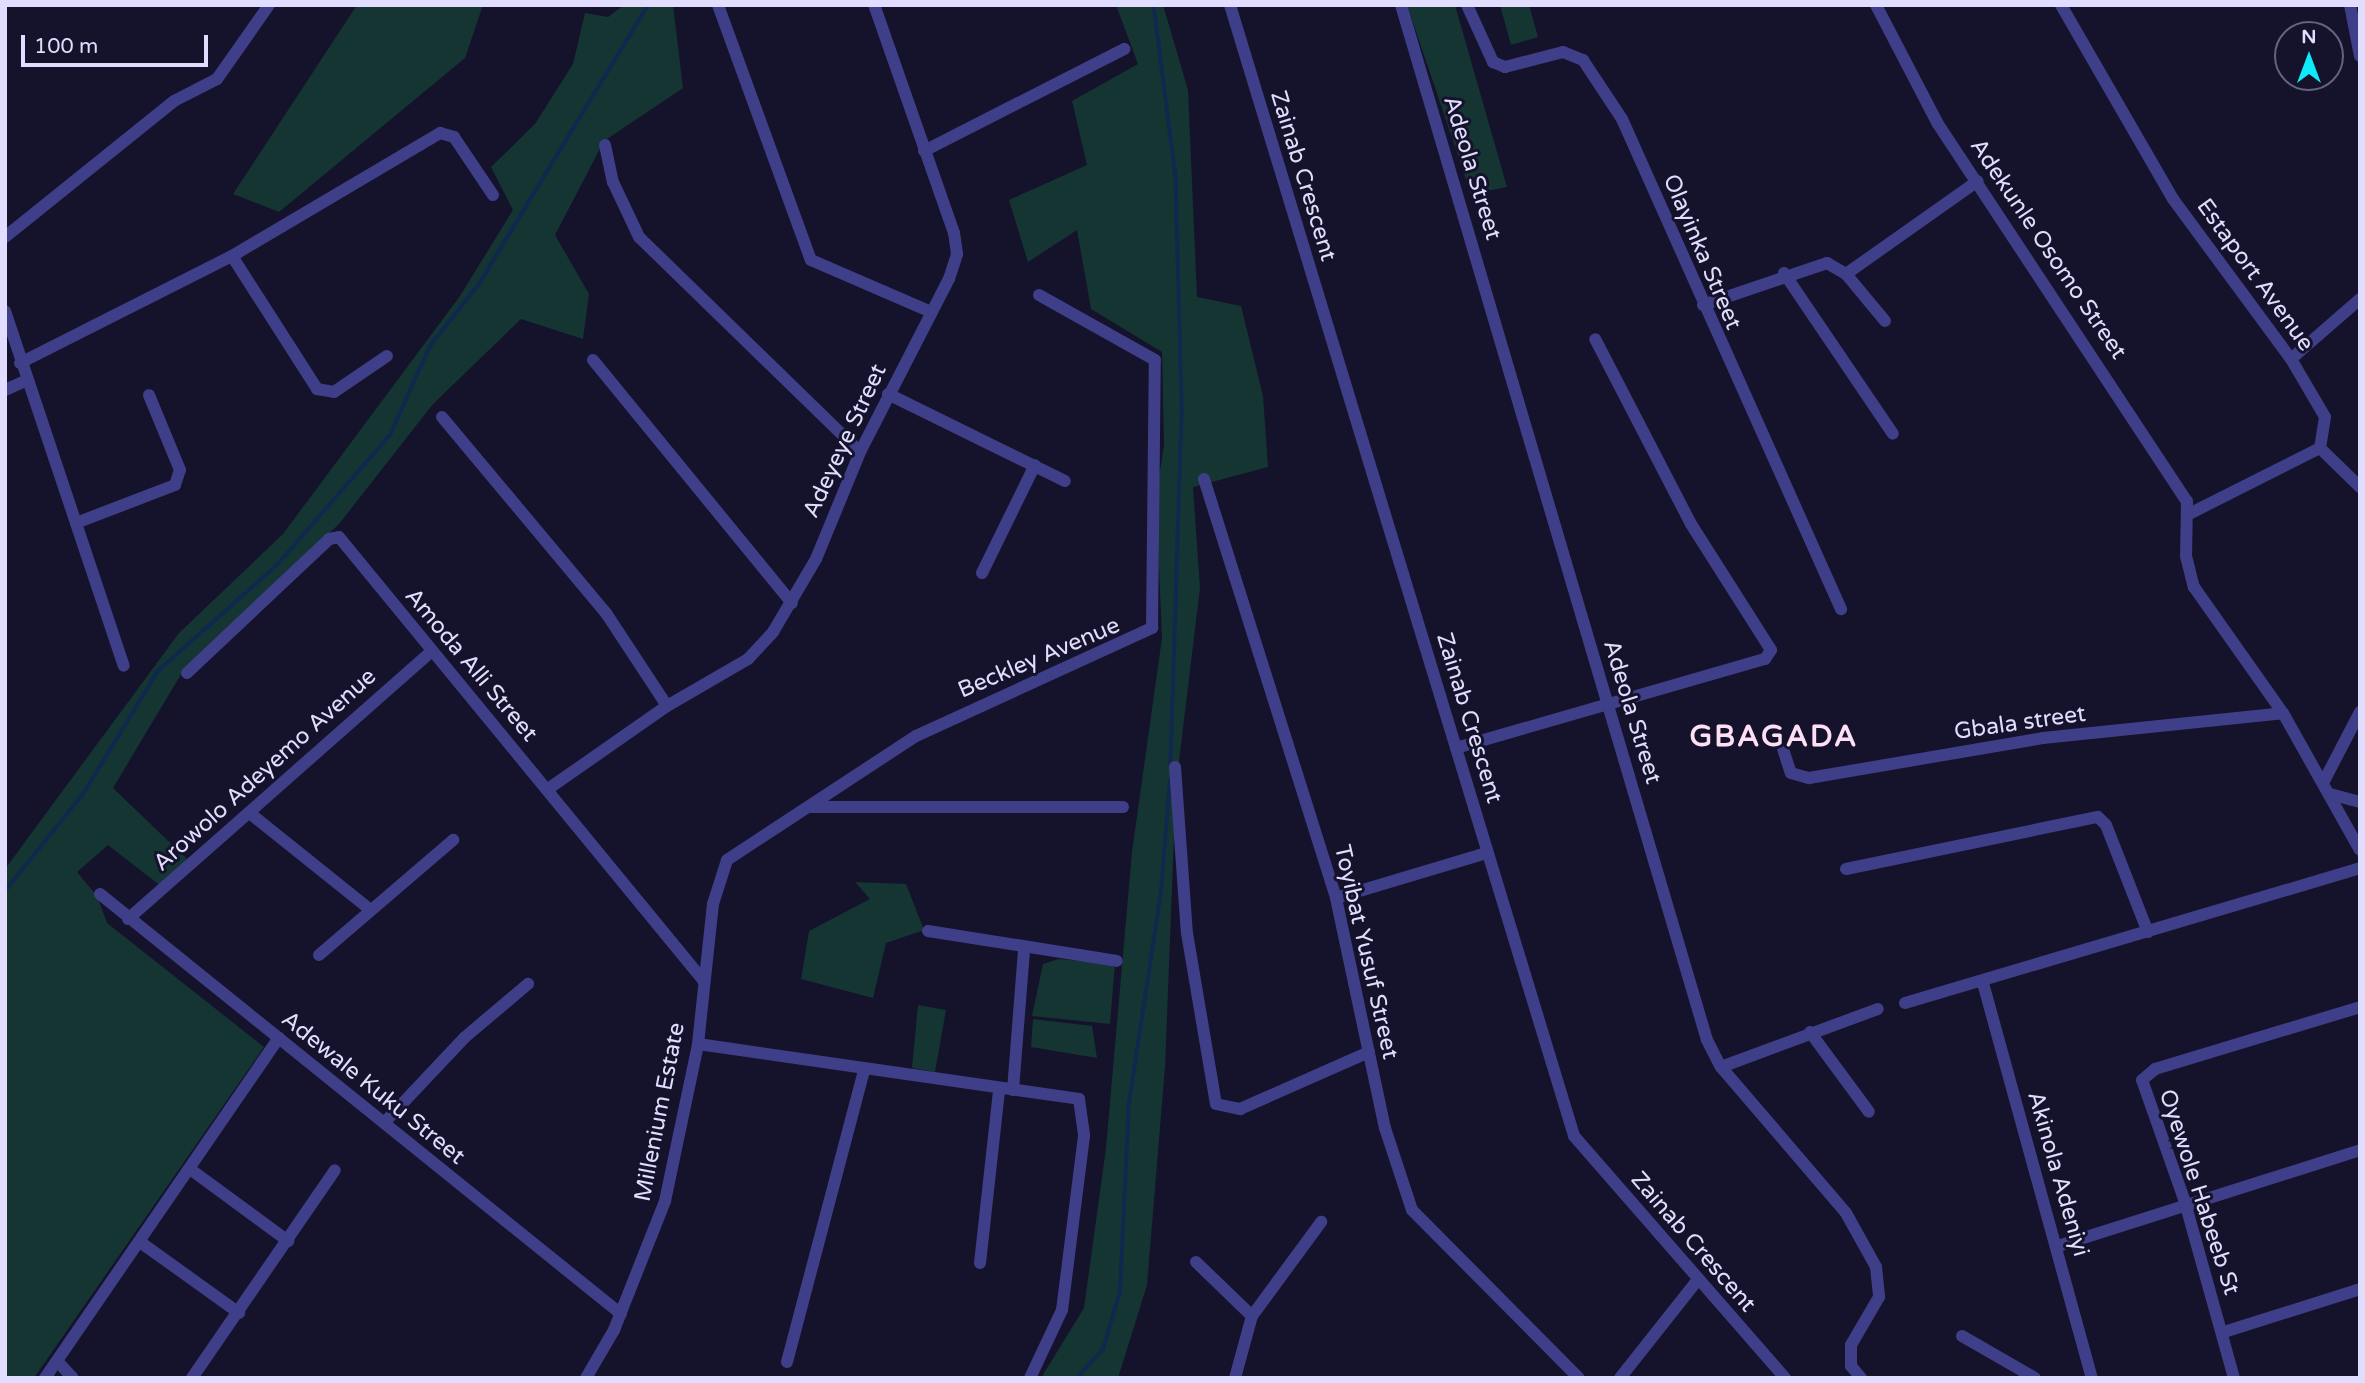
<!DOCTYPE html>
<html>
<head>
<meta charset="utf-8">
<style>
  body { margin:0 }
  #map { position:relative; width:2365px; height:1383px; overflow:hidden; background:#15122b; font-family:"Varela Round",sans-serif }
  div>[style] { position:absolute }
  .green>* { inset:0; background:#153533 }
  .stream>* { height:3.5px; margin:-1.75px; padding:0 1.75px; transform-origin:1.75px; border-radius:1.75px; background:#0e284e }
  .street>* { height:12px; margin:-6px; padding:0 6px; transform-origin:6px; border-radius:6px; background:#3f3e89 }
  span { translate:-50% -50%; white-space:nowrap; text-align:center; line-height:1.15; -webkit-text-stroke:6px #15122b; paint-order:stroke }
  .street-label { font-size:23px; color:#e0ddfe }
  .district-label { font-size:30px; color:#fedff4; font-weight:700; letter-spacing:2px }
  .frame { position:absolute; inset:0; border:7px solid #e0ddfe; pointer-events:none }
  .north { position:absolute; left:2274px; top:21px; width:70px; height:70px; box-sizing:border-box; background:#15122b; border:2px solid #66637f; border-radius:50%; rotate:0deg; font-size:19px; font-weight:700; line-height:28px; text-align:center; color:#e0ddfe }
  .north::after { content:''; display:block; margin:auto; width:24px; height:32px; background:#0deafa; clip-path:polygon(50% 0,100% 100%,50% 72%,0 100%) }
  .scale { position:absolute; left:21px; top:35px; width:187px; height:32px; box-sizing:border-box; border:4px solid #e0ddfe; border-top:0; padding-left:9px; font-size:21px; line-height:24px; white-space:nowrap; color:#e0ddfe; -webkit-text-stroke:5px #15122b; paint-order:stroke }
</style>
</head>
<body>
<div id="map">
  <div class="green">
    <i style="clip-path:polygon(357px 5px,483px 5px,465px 58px,279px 212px,233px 194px)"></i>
    <i style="clip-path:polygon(624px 5px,673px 5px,683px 88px,604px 141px,555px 235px,589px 294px,583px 339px,521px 319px,433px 404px,339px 524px,183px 671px,113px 788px,187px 859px,162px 887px,108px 845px,77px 872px,97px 896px,107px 923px,264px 1047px,34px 1378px,5px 1378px,5px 869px,179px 633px,283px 534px,460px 296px,513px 210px,491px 167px,535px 124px,573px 64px,585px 13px,608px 17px)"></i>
    <i style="clip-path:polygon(1116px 5px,1163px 5px,1188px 90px,1197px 297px,1241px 306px,1263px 396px,1268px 467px,1193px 487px,1200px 588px,1176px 786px,1165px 1067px,1147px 1285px,1118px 1378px,1041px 1378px,1084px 1308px,1106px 1148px,1132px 852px,1162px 638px,1156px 497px,1164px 445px,1162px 352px,1091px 309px,1077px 230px,1028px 262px,1009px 200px,1087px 165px,1072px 101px,1138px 64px)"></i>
    <i style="clip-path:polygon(1407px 5px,1455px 5px,1507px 187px,1471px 194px)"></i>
    <i style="clip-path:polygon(1500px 5px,1529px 5px,1538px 37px,1511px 45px)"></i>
    <i style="clip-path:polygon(855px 882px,906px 884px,924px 930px,886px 943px,873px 998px,801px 979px,809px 931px,870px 899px)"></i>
    <i style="clip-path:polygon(1059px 959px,1115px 964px,1110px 1024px,1032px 1016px,1043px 964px)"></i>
    <i style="clip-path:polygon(918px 1005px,946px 1010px,935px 1072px,912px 1068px)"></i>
    <i style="clip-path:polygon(1033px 1019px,1092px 1026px,1097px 1058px,1031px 1047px)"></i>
  </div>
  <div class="stream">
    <i style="left:1154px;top:5px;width:172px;rotate:82.7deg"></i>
    <i style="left:1176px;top:176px;width:237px;rotate:88.5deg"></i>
    <i style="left:1182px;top:413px;width:352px;rotate:91.8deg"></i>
    <i style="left:5px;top:891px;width:124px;rotate:-51.2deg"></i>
    <i style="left:83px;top:794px;width:144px;rotate:-58.6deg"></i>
    <i style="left:158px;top:671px;width:159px;rotate:-41.7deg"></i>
    <i style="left:277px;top:565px;width:172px;rotate:-49deg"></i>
    <i style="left:390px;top:435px;width:98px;rotate:-65.8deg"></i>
    <i style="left:430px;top:346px;width:79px;rotate:-51.7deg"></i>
    <i style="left:479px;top:284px;width:326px;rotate:-58.8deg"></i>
    <i style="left:1077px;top:1378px;width:39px;rotate:-48deg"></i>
    <i style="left:1103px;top:1349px;width:59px;rotate:-73.4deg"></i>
    <i style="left:1120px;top:1292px;width:189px;rotate:-87.3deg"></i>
    <i style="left:1129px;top:1103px;width:214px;rotate:-81.4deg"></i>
    <i style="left:1161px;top:891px;width:111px;rotate:-85.4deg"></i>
  </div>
  <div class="street">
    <i style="left:718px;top:5px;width:271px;rotate:70deg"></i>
    <i style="left:811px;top:260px;width:131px;rotate:23.4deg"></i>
    <i style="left:1230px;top:5px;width:1182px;rotate:73.08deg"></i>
    <i style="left:1574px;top:1136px;width:321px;rotate:48.9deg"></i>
    <i style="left:1401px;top:5px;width:1079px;rotate:73.53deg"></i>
    <i style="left:1707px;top:1040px;width:30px;rotate:63deg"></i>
    <i style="left:1721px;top:1067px;width:192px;rotate:49.4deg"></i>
    <i style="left:1846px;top:1213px;width:62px;rotate:60.9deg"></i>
    <i style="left:1876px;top:1267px;width:30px;rotate:84deg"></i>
    <i style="left:1879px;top:1297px;width:56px;rotate:120.3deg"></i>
    <i style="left:1851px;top:1345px;width:21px;rotate:90deg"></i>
    <i style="left:1851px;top:1366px;width:16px;rotate:50deg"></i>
    <i style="left:1467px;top:5px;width:63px;rotate:65.5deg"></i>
    <i style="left:1493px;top:62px;width:13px;rotate:23deg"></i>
    <i style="left:1505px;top:67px;width:60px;rotate:-14.5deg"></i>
    <i style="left:1563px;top:52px;width:22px;rotate:22deg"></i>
    <i style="left:1583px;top:60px;width:71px;rotate:56.5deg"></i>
    <i style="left:1622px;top:119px;width:537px;rotate:65.92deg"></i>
    <i style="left:1876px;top:5px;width:134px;rotate:62.5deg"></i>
    <i style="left:1938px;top:124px;width:452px;rotate:56.6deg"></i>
    <i style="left:2187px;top:501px;width:55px;rotate:91deg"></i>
    <i style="left:2186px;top:556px;width:32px;rotate:76deg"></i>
    <i style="left:2194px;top:587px;width:154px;rotate:54.8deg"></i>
    <i style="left:2283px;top:713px;width:157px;rotate:60.7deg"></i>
    <i style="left:2061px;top:5px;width:224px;rotate:60deg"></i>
    <i style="left:2173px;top:199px;width:199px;rotate:53.6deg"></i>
    <i style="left:2291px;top:359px;width:67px;rotate:59.6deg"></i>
    <i style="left:2325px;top:417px;width:31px;rotate:99deg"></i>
    <i style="left:2320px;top:448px;width:147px;rotate:153.3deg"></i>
    <i style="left:2350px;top:5px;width:52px;rotate:78.9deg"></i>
    <i style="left:605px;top:145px;width:38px;rotate:78deg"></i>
    <i style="left:613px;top:182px;width:61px;rotate:64.7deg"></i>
    <i style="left:639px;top:237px;width:308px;rotate:44.2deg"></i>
    <i style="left:924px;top:151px;width:225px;rotate:-27deg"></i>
    <i style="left:5px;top:237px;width:217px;rotate:-38.8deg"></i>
    <i style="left:174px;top:101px;width:48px;rotate:-27.1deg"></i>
    <i style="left:217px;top:79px;width:90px;rotate:-54.9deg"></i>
    <i style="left:232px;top:256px;width:158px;rotate:57.4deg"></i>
    <i style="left:317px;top:389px;width:17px;rotate:10deg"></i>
    <i style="left:334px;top:392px;width:64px;rotate:-34.2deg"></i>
    <i style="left:1784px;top:273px;width:194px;rotate:55.9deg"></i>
    <i style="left:1846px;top:274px;width:161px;rotate:-35.2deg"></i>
    <i style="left:1703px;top:305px;width:131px;rotate:-18.7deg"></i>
    <i style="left:1827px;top:263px;width:22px;rotate:30deg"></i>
    <i style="left:1846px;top:274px;width:61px;rotate:50.3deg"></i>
    <i style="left:5px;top:311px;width:374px;rotate:71.5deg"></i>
    <i style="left:2291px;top:359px;width:91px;rotate:-41deg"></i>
    <i style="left:593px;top:360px;width:314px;rotate:50.7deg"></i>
    <i style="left:20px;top:363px;width:237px;rotate:-26.8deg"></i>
    <i style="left:232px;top:256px;width:242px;rotate:-30.6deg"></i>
    <i style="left:440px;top:133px;width:15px;rotate:16deg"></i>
    <i style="left:454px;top:137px;width:70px;rotate:56.1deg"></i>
    <i style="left:5px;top:390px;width:22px;rotate:-24deg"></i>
    <i style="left:888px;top:394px;width:197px;rotate:26.2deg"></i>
    <i style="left:442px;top:417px;width:256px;rotate:50.1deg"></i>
    <i style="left:606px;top:613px;width:111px;rotate:56.7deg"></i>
    <i style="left:2320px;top:448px;width:56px;rotate:44.3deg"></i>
    <i style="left:1204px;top:479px;width:439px;rotate:72.5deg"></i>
    <i style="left:1336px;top:898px;width:235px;rotate:78deg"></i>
    <i style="left:1385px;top:1128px;width:86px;rotate:71.8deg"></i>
    <i style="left:1412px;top:1210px;width:237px;rotate:45.2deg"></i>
    <i style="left:76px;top:523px;width:106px;rotate:-21deg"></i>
    <i style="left:175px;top:485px;width:16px;rotate:-72deg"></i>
    <i style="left:180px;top:470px;width:81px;rotate:-112.5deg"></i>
    <i style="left:982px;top:573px;width:120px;rotate:-63.9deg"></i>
    <i style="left:187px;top:673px;width:195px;rotate:-43.3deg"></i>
    <i style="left:329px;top:539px;width:10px;rotate:-11deg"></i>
    <i style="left:339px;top:537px;width:573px;rotate:50.59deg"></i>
    <i style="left:1456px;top:748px;width:322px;rotate:-16.1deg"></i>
    <i style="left:1765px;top:659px;width:11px;rotate:-56deg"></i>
    <i style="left:1771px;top:650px;width:149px;rotate:-122.4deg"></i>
    <i style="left:1691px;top:524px;width:208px;rotate:-117.4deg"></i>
    <i style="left:1783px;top:749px;width:25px;rotate:72deg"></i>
    <i style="left:1791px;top:773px;width:19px;rotate:16deg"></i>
    <i style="left:1809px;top:778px;width:237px;rotate:-9.7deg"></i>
    <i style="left:2043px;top:738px;width:241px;rotate:-5.9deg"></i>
    <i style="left:1175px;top:767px;width:166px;rotate:85.9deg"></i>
    <i style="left:1187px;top:933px;width:173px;rotate:80.4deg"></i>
    <i style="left:1216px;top:1104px;width:25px;rotate:12deg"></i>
    <i style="left:1240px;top:1109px;width:141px;rotate:-23.8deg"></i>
    <i style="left:2323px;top:783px;width:80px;rotate:-62.5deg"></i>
    <i style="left:548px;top:789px;width:145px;rotate:-34.9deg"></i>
    <i style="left:667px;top:706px;width:94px;rotate:-30.1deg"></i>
    <i style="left:748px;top:659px;width:37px;rotate:-47deg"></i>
    <i style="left:773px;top:632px;width:85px;rotate:-59.5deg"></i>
    <i style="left:816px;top:559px;width:116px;rotate:-67.6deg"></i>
    <i style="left:860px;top:452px;width:195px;rotate:-62.8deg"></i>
    <i style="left:949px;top:279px;width:26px;rotate:-72deg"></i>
    <i style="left:957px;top:254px;width:21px;rotate:-98deg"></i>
    <i style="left:954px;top:233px;width:242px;rotate:-109.3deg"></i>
    <i style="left:2330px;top:794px;width:31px;rotate:15deg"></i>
    <i style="left:809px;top:807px;width:314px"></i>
    <i style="left:252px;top:815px;width:147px;rotate:38.7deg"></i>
    <i style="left:1846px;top:869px;width:257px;rotate:-11.7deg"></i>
    <i style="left:2098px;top:817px;width:11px;rotate:45deg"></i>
    <i style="left:2106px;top:825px;width:115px;rotate:68.6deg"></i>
    <i style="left:100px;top:894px;width:669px;rotate:38.87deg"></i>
    <i style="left:1336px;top:898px;width:158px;rotate:-16.6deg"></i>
    <i style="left:128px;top:919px;width:404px;rotate:-41.4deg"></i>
    <i style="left:928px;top:931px;width:191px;rotate:9deg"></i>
    <i style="left:319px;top:955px;width:177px;rotate:-40.6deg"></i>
    <i style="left:1983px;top:983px;width:410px;rotate:74.6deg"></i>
    <i style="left:1905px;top:1003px;width:475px;rotate:-16.5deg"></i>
    <i style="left:1810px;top:1032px;width:99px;rotate:53.6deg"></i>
    <i style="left:698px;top:1044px;width:385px;rotate:8.2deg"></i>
    <i style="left:1079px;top:1099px;width:37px;rotate:82deg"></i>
    <i style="left:1084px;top:1136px;width:175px;rotate:97.2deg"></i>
    <i style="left:1062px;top:1310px;width:75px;rotate:115.2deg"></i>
    <i style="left:1721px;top:1067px;width:167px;rotate:-20.3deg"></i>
    <i style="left:1013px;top:1090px;width:139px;rotate:-85.5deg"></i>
    <i style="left:384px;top:1123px;width:117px;rotate:-46.7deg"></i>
    <i style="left:464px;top:1038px;width:84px;rotate:-40.2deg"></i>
    <i style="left:190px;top:1169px;width:122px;rotate:36.3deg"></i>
    <i style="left:140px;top:1242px;width:122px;rotate:35.6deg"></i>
    <i style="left:2058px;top:1246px;width:317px;rotate:-17.6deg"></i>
    <i style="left:1196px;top:1262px;width:78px;rotate:44deg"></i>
    <i style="left:980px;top:1263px;width:174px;rotate:-83.7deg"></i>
    <i style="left:2224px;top:1332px;width:143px;rotate:-17.5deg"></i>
    <i style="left:1962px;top:1336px;width:84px;rotate:29.9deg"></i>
    <i style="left:57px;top:1361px;width:23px;rotate:47deg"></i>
    <i style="left:787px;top:1362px;width:301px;rotate:-75.2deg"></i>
    <i style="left:45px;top:1378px;width:413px;rotate:-55.5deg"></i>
    <i style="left:192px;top:1378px;width:252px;rotate:-55.5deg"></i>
    <i style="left:586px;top:1378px;width:56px;rotate:-59.7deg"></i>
    <i style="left:614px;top:1330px;width:139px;rotate:-68.4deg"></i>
    <i style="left:665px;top:1201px;width:160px;rotate:-78.1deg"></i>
    <i style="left:698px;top:1044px;width:141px;rotate:-83.9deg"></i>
    <i style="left:713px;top:904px;width:46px;rotate:-72.3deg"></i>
    <i style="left:727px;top:860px;width:226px;rotate:-33.3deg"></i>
    <i style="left:916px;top:736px;width:260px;rotate:-24.6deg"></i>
    <i style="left:1152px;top:628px;width:268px;rotate:-89.4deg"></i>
    <i style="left:1155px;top:360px;width:133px;rotate:-150.7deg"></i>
    <i style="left:1235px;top:1378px;width:64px;rotate:-74.7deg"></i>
    <i style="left:1252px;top:1316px;width:117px;rotate:-53.7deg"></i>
    <i style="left:1620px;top:1378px;width:124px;rotate:-51.6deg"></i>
    <i style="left:2234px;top:1378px;width:183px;rotate:-105.6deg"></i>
    <i style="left:2185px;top:1202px;width:129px;rotate:-109.4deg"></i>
    <i style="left:2142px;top:1080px;width:17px;rotate:-40deg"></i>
    <i style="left:2155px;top:1069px;width:214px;rotate:-16.8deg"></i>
  </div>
  <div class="street-label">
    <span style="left:1472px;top:168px;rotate:73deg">Adeola Street</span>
    <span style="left:1303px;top:176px;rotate:73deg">Zainab Crescent</span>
    <span style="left:2048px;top:249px;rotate:56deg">Adekunle Osomo Street</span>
    <span style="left:1702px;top:252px;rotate:67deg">Olayinka Street</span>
    <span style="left:2255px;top:275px;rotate:54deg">Estaport Avenue</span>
    <span style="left:845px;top:441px;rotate:-65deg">Adeyeye Street</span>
    <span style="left:1039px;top:658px;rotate:-23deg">Beckley Avenue</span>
    <span style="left:471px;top:665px;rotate:50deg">Amoda Alli Street</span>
    <span style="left:1632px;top:712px;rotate:73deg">Adeola Street</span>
    <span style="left:1469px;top:718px;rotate:73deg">Zainab Crescent</span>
    <span style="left:2020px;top:723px;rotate:-8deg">Gbala street</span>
    <span style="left:265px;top:770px;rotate:-42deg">Arowolo Adeyemo Avenue</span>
    <span style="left:1366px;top:952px;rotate:77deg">Toyibat Yusuf Street</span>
    <span style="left:373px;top:1088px;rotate:39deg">Adewale Kuku Street</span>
    <span style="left:660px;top:1112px;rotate:-79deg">Millenium Estate</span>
    <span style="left:2058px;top:1174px;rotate:74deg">Akinola Adeniyi</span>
    <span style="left:2199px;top:1192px;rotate:72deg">Oyewole Habeeb St</span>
    <span style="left:1693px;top:1242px;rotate:49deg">Zainab Crescent</span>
  </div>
  <div class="district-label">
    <span style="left:1774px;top:737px">GBAGADA</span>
  </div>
  <div class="frame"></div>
  <div class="north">N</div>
  <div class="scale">100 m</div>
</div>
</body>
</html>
